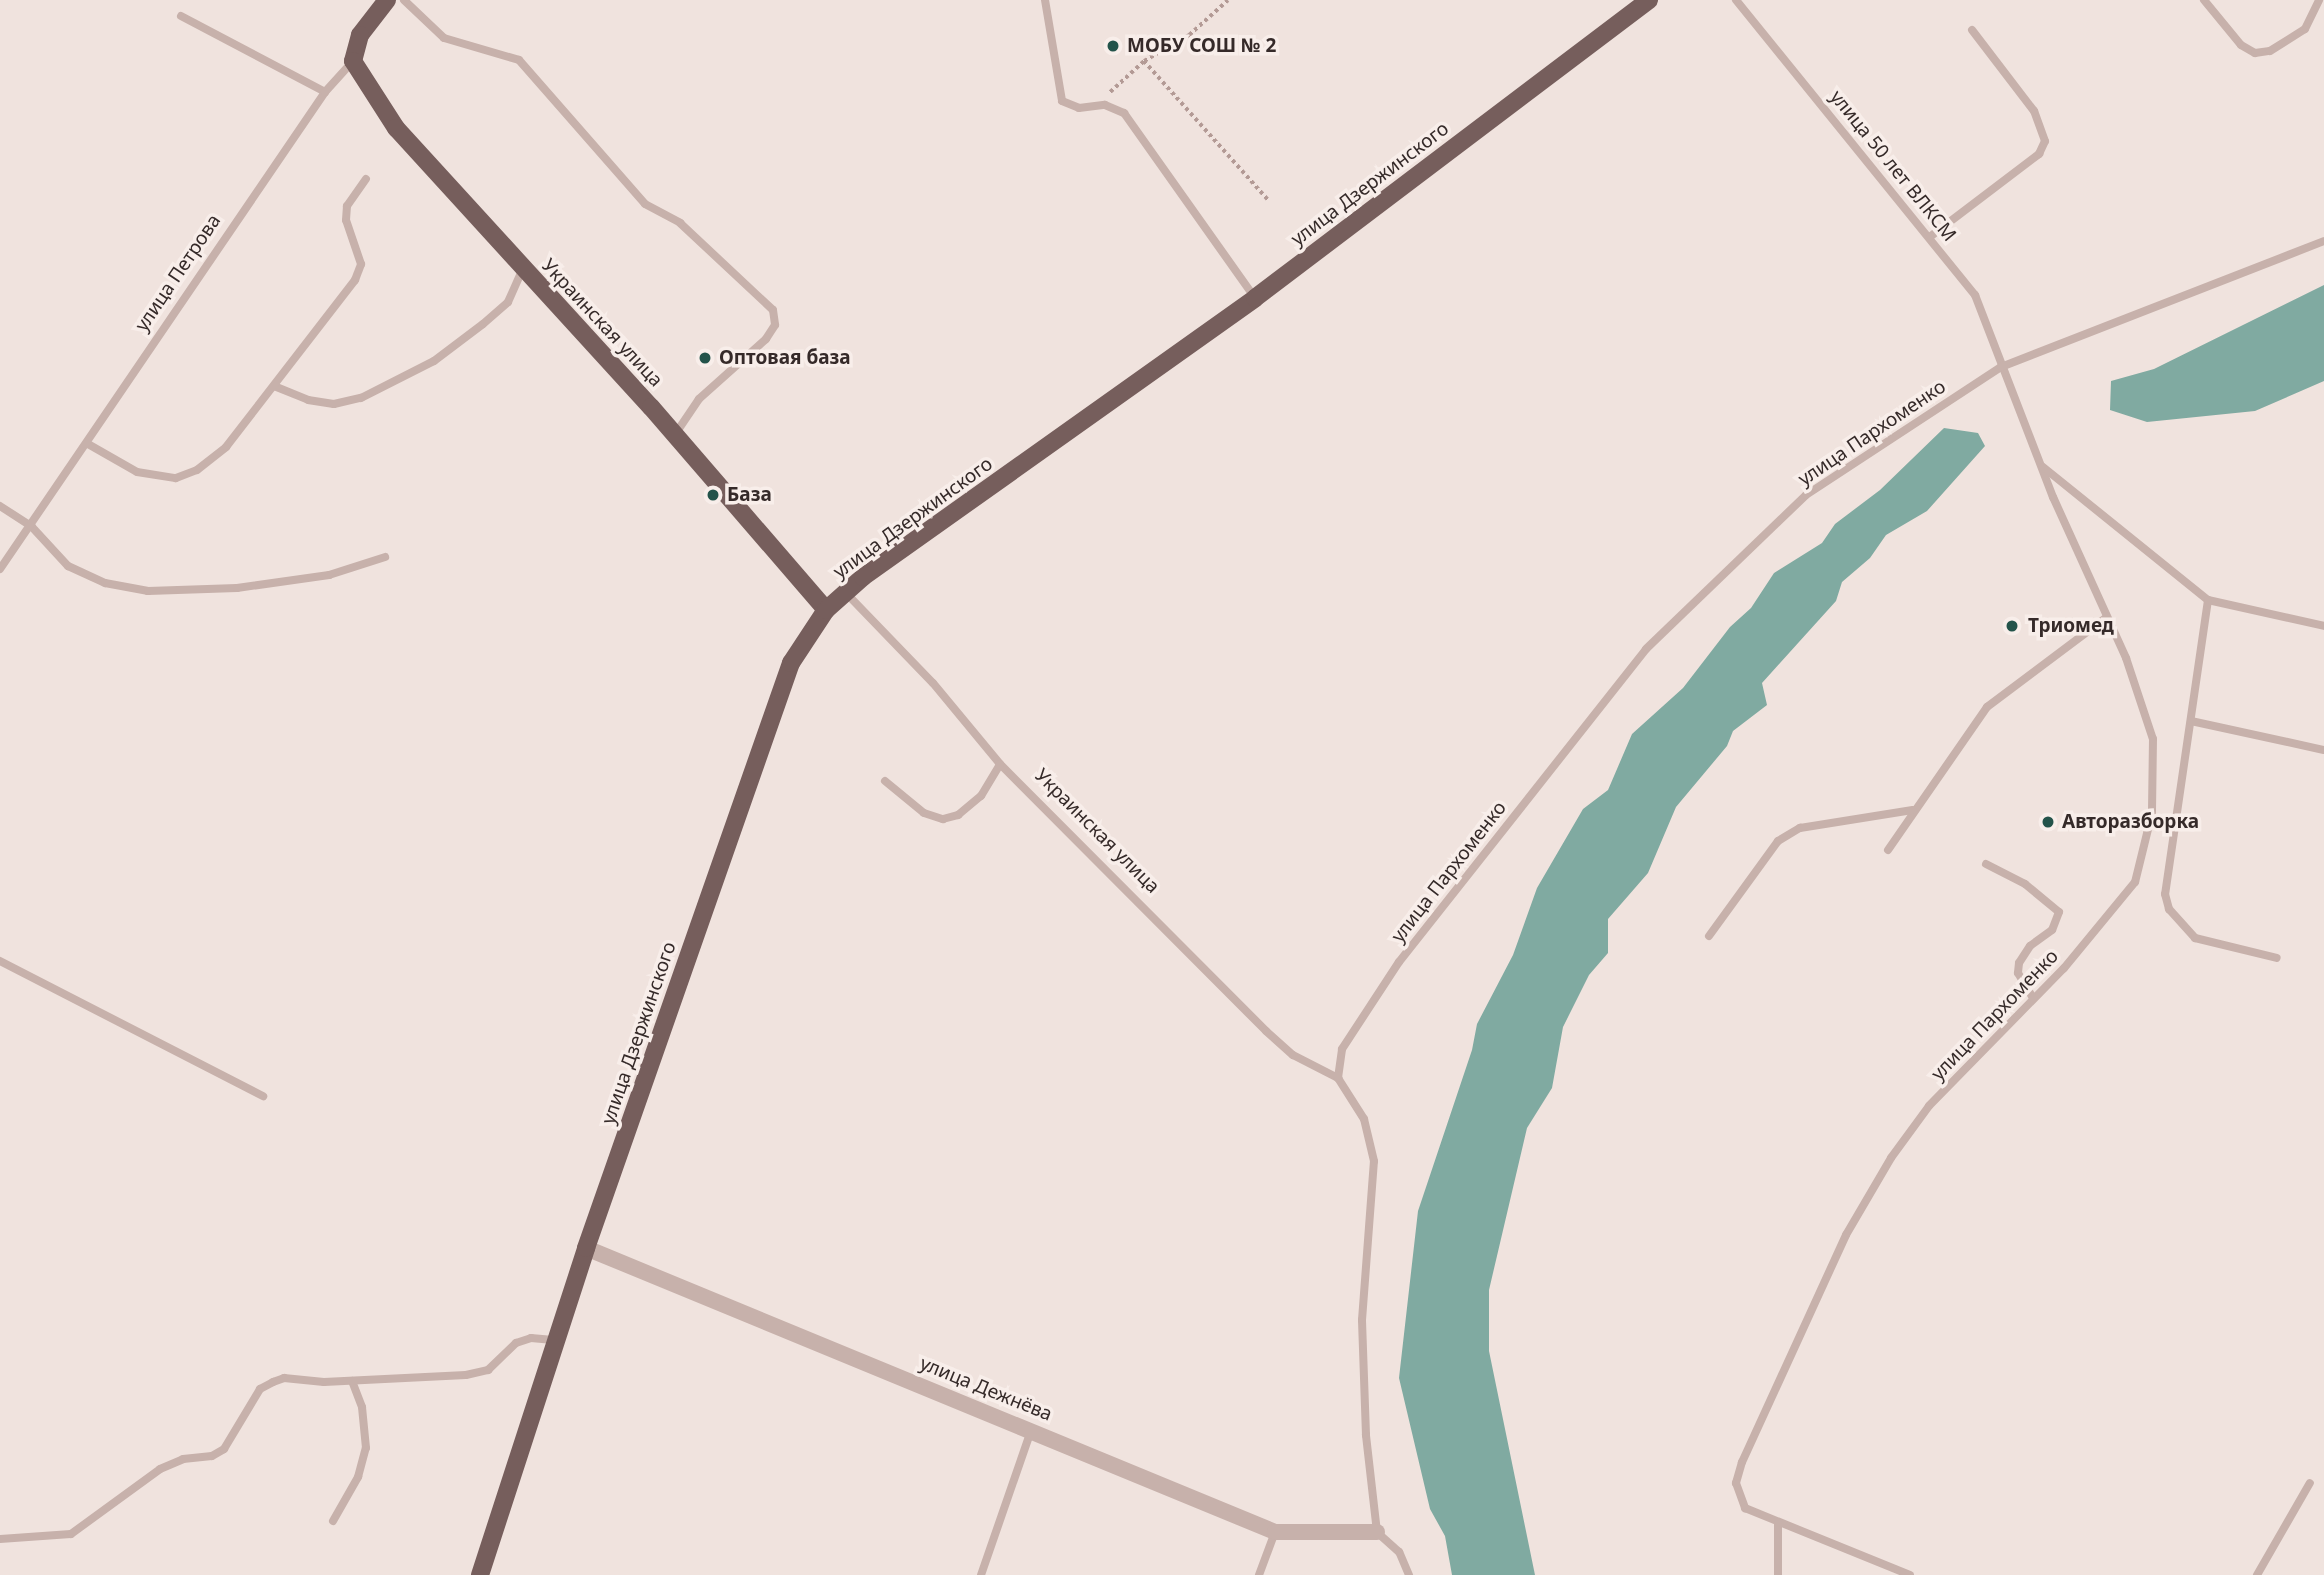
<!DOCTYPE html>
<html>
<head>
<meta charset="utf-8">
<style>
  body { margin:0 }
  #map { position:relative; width:2324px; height:1575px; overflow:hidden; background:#f0e3de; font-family:"Noto Sans",sans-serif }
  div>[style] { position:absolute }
  .water>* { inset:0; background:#80aaa1 }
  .path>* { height:3.5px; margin-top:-1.75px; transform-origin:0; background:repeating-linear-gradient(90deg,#b39a95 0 3.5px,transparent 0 7px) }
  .lane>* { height:8px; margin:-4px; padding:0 4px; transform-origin:4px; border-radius:4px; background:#c7b1ab }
  .street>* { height:16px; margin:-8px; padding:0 8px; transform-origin:8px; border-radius:8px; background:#c7b1ab }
  .primary>* { height:18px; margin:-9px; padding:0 9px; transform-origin:9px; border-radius:9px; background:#765e5c }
  .dots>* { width:19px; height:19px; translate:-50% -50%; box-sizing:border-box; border:4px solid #f8eeea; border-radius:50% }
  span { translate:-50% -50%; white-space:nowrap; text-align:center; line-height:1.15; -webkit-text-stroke:7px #f8eeea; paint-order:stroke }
  .poi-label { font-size:19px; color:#352a29; font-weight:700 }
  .left { translate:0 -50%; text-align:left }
  .street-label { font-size:19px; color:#352a29 }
</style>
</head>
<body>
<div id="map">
  <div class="water">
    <i style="clip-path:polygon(2324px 285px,2324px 381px,2255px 411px,2147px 422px,2110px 410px,2111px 381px,2154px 369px)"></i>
    <i style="clip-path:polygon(1944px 428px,1978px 433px,1985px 446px,1927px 511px,1886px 535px,1870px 558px,1842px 582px,1836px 601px,1762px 683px,1767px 705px,1733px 731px,1727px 746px,1676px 807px,1648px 873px,1608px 919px,1608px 953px,1589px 975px,1563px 1027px,1552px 1088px,1527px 1128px,1489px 1290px,1489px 1351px,1535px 1575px,1452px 1575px,1445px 1536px,1430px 1509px,1399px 1378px,1418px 1211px,1472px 1050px,1477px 1024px,1513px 955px,1537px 888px,1583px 809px,1608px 790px,1632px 734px,1683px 688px,1730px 627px,1751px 608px,1774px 573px,1822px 543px,1835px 524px,1880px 490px)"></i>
  </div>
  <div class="path">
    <i style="left:1144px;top:61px;width:188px;rotate:48.2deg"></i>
    <i style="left:1110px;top:92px;width:46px;rotate:-42.4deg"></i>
    <i style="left:1144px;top:61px;width:52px;rotate:-30deg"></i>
    <i style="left:1189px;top:35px;width:52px;rotate:-41.9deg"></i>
  </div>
  <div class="lane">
    <i style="left:404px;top:0;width:55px;rotate:43.5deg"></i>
    <i style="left:444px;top:38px;width:78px;rotate:16.3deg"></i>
    <i style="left:519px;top:60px;width:191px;rotate:48.8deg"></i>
    <i style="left:645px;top:204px;width:40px;rotate:28deg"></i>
    <i style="left:680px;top:223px;width:127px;rotate:43.1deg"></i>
    <i style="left:773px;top:310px;width:15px;rotate:82deg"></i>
    <i style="left:775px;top:325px;width:17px;rotate:123deg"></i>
    <i style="left:766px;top:339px;width:90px;rotate:138.2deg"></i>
    <i style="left:699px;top:399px;width:45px;rotate:124deg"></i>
    <i style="left:1045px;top:0;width:102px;rotate:80.4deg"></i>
    <i style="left:1062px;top:101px;width:18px;rotate:22deg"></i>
    <i style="left:1079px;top:108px;width:26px;rotate:-7deg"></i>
    <i style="left:1105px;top:105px;width:21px;rotate:23deg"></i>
    <i style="left:1124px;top:113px;width:227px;rotate:54.7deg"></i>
    <i style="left:1736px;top:0;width:380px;rotate:51deg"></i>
    <i style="left:1975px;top:295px;width:217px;rotate:68.9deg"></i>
    <i style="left:2053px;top:497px;width:177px;rotate:65.6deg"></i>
    <i style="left:2126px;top:658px;width:85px;rotate:71.6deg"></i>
    <i style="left:2153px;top:739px;width:74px;rotate:90.8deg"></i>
    <i style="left:2152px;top:813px;width:71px;rotate:103.8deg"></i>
    <i style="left:2135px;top:882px;width:112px;rotate:129.5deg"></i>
    <i style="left:2064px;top:968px;width:193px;rotate:134.4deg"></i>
    <i style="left:1929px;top:1106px;width:64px;rotate:126.2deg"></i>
    <i style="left:1891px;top:1158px;width:89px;rotate:120.3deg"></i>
    <i style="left:1846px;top:1235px;width:250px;rotate:114.6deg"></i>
    <i style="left:1742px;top:1462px;width:22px;rotate:106deg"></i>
    <i style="left:1736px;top:1483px;width:27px;rotate:70deg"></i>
    <i style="left:1745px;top:1508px;width:178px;rotate:22.1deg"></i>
    <i style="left:2204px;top:0;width:58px;rotate:50.6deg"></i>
    <i style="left:2241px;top:45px;width:16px;rotate:30deg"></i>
    <i style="left:2255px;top:53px;width:15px;rotate:-8deg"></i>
    <i style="left:2270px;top:51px;width:41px;rotate:-32.2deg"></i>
    <i style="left:2305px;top:29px;width:32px;rotate:-64deg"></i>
    <i style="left:181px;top:16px;width:163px;rotate:27.8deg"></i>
    <i style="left:1931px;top:236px;width:136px;rotate:-37.2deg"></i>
    <i style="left:2039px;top:154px;width:14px;rotate:-65deg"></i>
    <i style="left:2045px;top:141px;width:32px;rotate:-110deg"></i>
    <i style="left:2034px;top:111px;width:102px;rotate:-127.4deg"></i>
    <i style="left:274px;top:386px;width:37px;rotate:22deg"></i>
    <i style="left:308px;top:400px;width:26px;rotate:9deg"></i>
    <i style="left:334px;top:404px;width:28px;rotate:-13deg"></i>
    <i style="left:361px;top:398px;width:82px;rotate:-26.9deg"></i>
    <i style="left:434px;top:361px;width:61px;rotate:-37.1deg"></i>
    <i style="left:483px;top:324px;width:33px;rotate:-41deg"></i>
    <i style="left:508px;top:302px;width:37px;rotate:-66deg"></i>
    <i style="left:88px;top:444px;width:56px;rotate:29.7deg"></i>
    <i style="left:137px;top:472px;width:39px;rotate:9deg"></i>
    <i style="left:176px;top:478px;width:22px;rotate:-21deg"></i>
    <i style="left:197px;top:470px;width:37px;rotate:-38deg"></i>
    <i style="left:226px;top:447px;width:211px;rotate:-52.3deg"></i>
    <i style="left:355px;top:280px;width:17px;rotate:-69deg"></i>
    <i style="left:361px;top:264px;width:46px;rotate:-108.8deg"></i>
    <i style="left:346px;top:220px;width:14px;rotate:-86deg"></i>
    <i style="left:347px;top:206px;width:33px;rotate:-55deg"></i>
    <i style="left:2043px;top:467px;width:212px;rotate:38.9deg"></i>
    <i style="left:2208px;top:600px;width:119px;rotate:12.6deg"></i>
    <i style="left:0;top:506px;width:38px;rotate:33deg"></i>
    <i style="left:32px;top:527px;width:53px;rotate:47.3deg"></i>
    <i style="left:68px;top:566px;width:41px;rotate:24.7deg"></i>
    <i style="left:105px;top:583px;width:44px;rotate:10.5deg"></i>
    <i style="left:148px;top:591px;width:89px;rotate:-1.9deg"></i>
    <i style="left:237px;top:588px;width:93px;rotate:-8deg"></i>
    <i style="left:329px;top:575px;width:59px;rotate:-17.8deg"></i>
    <i style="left:0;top:569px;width:577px;rotate:-55.73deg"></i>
    <i style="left:325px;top:92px;width:42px;rotate:-47.9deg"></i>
    <i style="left:846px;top:593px;width:125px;rotate:46deg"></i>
    <i style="left:933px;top:683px;width:105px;rotate:50.4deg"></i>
    <i style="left:1000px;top:764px;width:377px;rotate:45.1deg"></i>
    <i style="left:1266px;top:1031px;width:36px;rotate:42deg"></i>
    <i style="left:1293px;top:1055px;width:51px;rotate:27.1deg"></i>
    <i style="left:2208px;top:600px;width:297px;rotate:98.3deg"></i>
    <i style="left:2165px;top:894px;width:16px;rotate:75deg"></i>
    <i style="left:2169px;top:909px;width:39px;rotate:48deg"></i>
    <i style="left:2195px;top:938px;width:84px;rotate:13.7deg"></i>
    <i style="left:2191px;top:721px;width:136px;rotate:12.3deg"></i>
    <i style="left:885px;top:781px;width:50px;rotate:39.4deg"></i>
    <i style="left:924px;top:813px;width:20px;rotate:18deg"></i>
    <i style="left:943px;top:819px;width:16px;rotate:-15deg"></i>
    <i style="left:958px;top:815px;width:30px;rotate:-40deg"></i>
    <i style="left:981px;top:796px;width:37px;rotate:-59deg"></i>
    <i style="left:1888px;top:850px;width:174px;rotate:-55.3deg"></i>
    <i style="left:1987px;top:707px;width:150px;rotate:-36.9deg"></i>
    <i style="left:1986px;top:864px;width:44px;rotate:27.1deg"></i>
    <i style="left:2025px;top:884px;width:44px;rotate:39.5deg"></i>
    <i style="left:2059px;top:912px;width:19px;rotate:111deg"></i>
    <i style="left:2052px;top:930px;width:27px;rotate:144deg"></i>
    <i style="left:2030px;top:946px;width:20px;rotate:123deg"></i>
    <i style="left:2019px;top:963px;width:10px;rotate:96deg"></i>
    <i style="left:2018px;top:973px;width:29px;rotate:59deg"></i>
    <i style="left:1709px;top:936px;width:117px;rotate:-54deg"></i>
    <i style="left:1778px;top:841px;width:26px;rotate:-31deg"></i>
    <i style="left:1800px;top:828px;width:114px;rotate:-9.1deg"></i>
    <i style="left:0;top:961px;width:296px;rotate:27.2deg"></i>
    <i style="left:333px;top:1521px;width:51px;rotate:-60.4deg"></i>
    <i style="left:358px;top:1477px;width:30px;rotate:-75deg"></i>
    <i style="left:366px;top:1448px;width:41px;rotate:-95.6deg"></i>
    <i style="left:362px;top:1407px;width:28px;rotate:-111deg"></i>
    <i style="left:0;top:1539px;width:71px;rotate:-4deg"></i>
    <i style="left:71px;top:1534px;width:110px;rotate:-36.1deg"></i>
    <i style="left:160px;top:1469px;width:25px;rotate:-23deg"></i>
    <i style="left:183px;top:1459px;width:29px;rotate:-6deg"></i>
    <i style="left:212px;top:1456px;width:14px;rotate:-30deg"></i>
    <i style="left:224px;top:1449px;width:70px;rotate:-59deg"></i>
    <i style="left:260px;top:1389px;width:15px;rotate:-28deg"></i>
    <i style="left:273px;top:1382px;width:12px;rotate:-20deg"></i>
    <i style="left:284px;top:1378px;width:40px;rotate:5.7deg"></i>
    <i style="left:324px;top:1382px;width:142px;rotate:-2.8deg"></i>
    <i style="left:466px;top:1375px;width:23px;rotate:-13deg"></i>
    <i style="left:488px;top:1370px;width:39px;rotate:-44deg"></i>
    <i style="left:516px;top:1343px;width:16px;rotate:-18deg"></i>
    <i style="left:531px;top:1338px;width:25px;rotate:5deg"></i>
    <i style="left:981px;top:1575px;width:152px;rotate:-70.9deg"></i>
    <i style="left:1259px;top:1575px;width:46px;rotate:-69.6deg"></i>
    <i style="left:1409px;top:1575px;width:25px;rotate:-113deg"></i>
    <i style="left:1399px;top:1552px;width:30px;rotate:-138deg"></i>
    <i style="left:1377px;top:1532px;width:98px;rotate:-96.5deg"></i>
    <i style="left:1366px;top:1435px;width:115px;rotate:-92deg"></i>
    <i style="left:1362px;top:1320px;width:159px;rotate:-85.7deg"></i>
    <i style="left:1374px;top:1161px;width:43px;rotate:-103.4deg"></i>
    <i style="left:1364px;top:1119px;width:49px;rotate:-122.4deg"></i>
    <i style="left:1338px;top:1078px;width:29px;rotate:-82deg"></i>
    <i style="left:1342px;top:1049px;width:104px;rotate:-56.8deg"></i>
    <i style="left:1399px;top:962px;width:399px;rotate:-51.7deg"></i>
    <i style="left:1646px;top:649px;width:222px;rotate:-43.9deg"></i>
    <i style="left:1806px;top:495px;width:233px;rotate:-33.3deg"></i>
    <i style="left:2001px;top:367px;width:347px;rotate:-21.3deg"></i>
    <i style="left:1778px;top:1575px;width:51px;rotate:-90deg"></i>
    <i style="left:2257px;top:1575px;width:106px;rotate:-60.1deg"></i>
  </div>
  <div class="street">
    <i style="left:586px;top:1248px;width:745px;rotate:22.4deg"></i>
    <i style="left:1275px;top:1532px;width:102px"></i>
  </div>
  <div class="primary">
    <i style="left:387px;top:0;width:44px;rotate:127.6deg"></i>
    <i style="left:360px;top:35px;width:27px;rotate:105deg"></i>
    <i style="left:353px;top:61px;width:80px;rotate:57.3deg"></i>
    <i style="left:396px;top:128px;width:378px;rotate:47.6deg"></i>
    <i style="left:651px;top:407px;width:268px;rotate:49.2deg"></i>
    <i style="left:480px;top:1575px;width:344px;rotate:-72deg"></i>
    <i style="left:586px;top:1248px;width:620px;rotate:-70.69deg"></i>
    <i style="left:791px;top:663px;width:64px;rotate:-56.6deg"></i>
    <i style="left:826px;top:610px;width:50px;rotate:-41.7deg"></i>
    <i style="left:863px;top:577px;width:481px;rotate:-35.4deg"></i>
    <i style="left:1255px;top:298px;width:494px;rotate:-37.1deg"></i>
  </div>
  <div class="dots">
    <i style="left:1113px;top:46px;background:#23534a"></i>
    <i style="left:705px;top:358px;background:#23534a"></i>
    <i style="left:713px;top:495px;background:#23534a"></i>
    <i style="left:2012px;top:626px;background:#23534a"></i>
    <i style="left:2048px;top:822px;background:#23534a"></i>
  </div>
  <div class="poi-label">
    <span class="left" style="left:1127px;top:46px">МОБУ СОШ № 2</span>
    <span class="left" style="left:719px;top:358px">Оптовая база</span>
    <span class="left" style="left:727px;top:495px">База</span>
    <span class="left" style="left:2028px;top:626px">Триомед</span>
    <span class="left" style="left:2062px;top:822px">Авторазборка</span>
  </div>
  <div class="street-label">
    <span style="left:1893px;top:166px;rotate:51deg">улица 50 лет ВЛКСМ</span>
    <span style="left:1370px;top:184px;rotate:-37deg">улица Дзержинского</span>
    <span style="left:178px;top:273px;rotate:-56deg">улица Петрова</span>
    <span style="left:602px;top:323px;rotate:47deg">Украинская улица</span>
    <span style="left:1872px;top:433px;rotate:-34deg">улица Пархоменко</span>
    <span style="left:913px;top:518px;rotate:-36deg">улица Дзержинского</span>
    <span style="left:1097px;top:831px;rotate:45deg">Украинская улица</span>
    <span style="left:1449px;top:872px;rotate:-52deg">улица Пархоменко</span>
    <span style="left:1995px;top:1015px;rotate:-46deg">улица Пархоменко</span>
    <span style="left:639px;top:1033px;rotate:-71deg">улица Дзержинского</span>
    <span style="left:986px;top:1389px;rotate:22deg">улица Дежнёва</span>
  </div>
</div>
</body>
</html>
